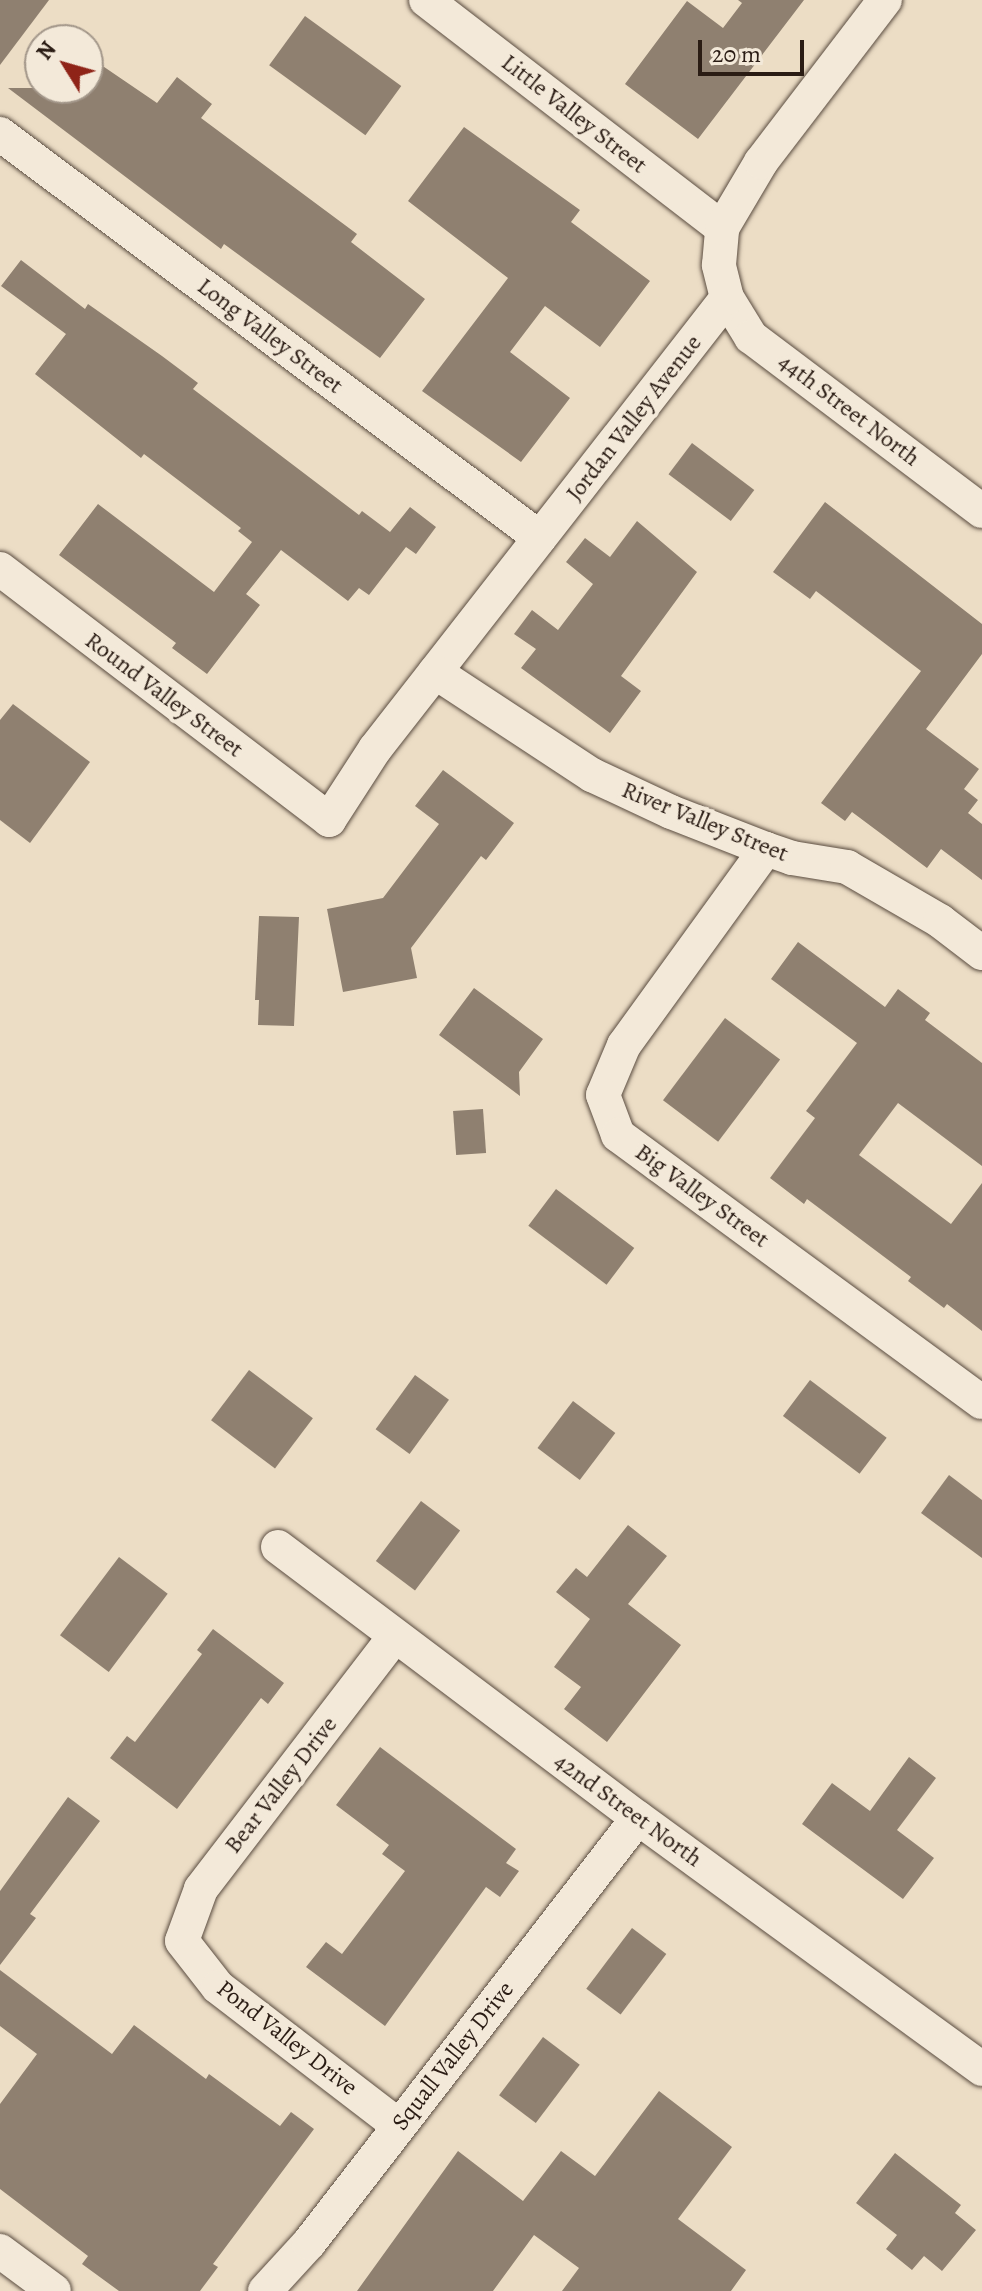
<!DOCTYPE html>
<html>
<head>
<meta charset="utf-8">
<style>
  body { margin:0 }
  #map { position:relative; width:982px; height:2291px; overflow:hidden; background:#ecddc5; font-family:Alegreya,serif }
  div>[style] { position:absolute }
  .building>* { inset:0; background:#8f8070; transform-origin:0 0 }
  .roads { filter:drop-shadow(0 0 2px #5a4c40) drop-shadow(0 0 2px #5a4c40) }
  .minor>* { height:34px; margin:-17px; padding:0 17px; transform-origin:17px; border-radius:17px; background:#f3e9d9 }
  span { translate:-50% -50%; white-space:nowrap; text-align:center; line-height:1.15; -webkit-text-stroke:8px #f3e9d9; paint-order:stroke }
  .street-label { font-size:24px; color:#2a1c14 }
  .north { position:absolute; left:24px; top:24px; width:80px; height:80px; box-sizing:border-box; background:#f3e9d9; border:2px solid #a3978a; border-radius:50%; rotate:307deg; font-size:22px; font-weight:700; line-height:32px; text-align:center; color:#2a1c14 }
  .north::after { content:''; display:block; margin:auto; width:28px; height:36px; background:#8f2418; clip-path:polygon(50% 0,100% 100%,50% 72%,0 100%) }
  .scale { position:absolute; left:698px; top:40px; width:106px; height:36px; box-sizing:border-box; border:4px solid #2a1c14; border-top:0; padding-left:10px; font-size:24px; line-height:28px; white-space:nowrap; color:#2a1c14; -webkit-text-stroke:6px #f3e9d9; paint-order:stroke }
</style>
</head>
<body>
<div id="map">
  <div class="building">
    <i style="clip-path:polygon(0 0,49px 0,0 65px)"></i>
    <i style="clip-path:polygon(738px 0,804px 0,698px 139px,625px 84px,687px 1px,723px 28px,742px 3px)"></i>
    <i style="left:305px;top:16px;width:119px;height:61px;rotate:36deg"></i>
    <i style="clip-path:polygon(88px 56px,157px 103px,177px 77px,212px 104px,201px 118px,357px 234px,351px 242px,425px 299px,380px 358px,224px 244px,221px 249px,8px 88px,88px 88px)"></i>
    <i style="clip-path:polygon(464px 127px,580px 210px,571px 222px,650px 281px,600px 347px,545px 306px,510px 352px,570px 398px,521px 462px,422px 391px,508px 278px,408px 201px)"></i>
    <i style="clip-path:polygon(21px 260px,85px 309px,88px 304px,162px 356px,198px 383px,193px 389px,359px 515px,362px 511px,390px 532px,410px 507px,436px 527px,416px 554px,406px 547px,369px 595px,359px 588px,348px 601px,281px 550px,246px 594px,260px 605px,207px 674px,172px 648px,176px 643px,59px 555px,98px 504px,214px 592px,252px 542px,238px 531px,241px 528px,144px 454px,141px 458px,35px 374px,66px 334px,1px 286px)"></i>
    <i style="left:692px;top:443px;width:78px;height:39px;rotate:37deg"></i>
    <i style="clip-path:polygon(825px 502px,982px 624px,982px 654px,926px 729px,979px 769px,964px 789px,978px 800px,968px 813px,982px 824px,982px 880px,941px 849px,927px 868px,852px 812px,845px 821px,821px 803px,921px 671px,816px 591px,810px 599px,773px 572px)"></i>
    <i style="clip-path:polygon(637px 521px,697px 572px,621px 676px,641px 691px,610px 733px,521px 668px,536px 649px,514px 634px,532px 610px,558px 630px,593px 584px,566px 562px,585px 538px,610px 557px)"></i>
    <i style="clip-path:polygon(13px 704px,90px 762px,30px 843px,0 820px,0 720px)"></i>
    <i style="clip-path:polygon(443px 770px,514px 823px,486px 860px,481px 856px,411px 948px,417px 978px,343px 992px,327px 909px,383px 898px,439px 824px,415px 806px)"></i>
    <i style="clip-path:polygon(259px 916px,299px 917px,294px 1026px,258px 1025px,259px 1000px,255px 1000px)"></i>
    <i style="clip-path:polygon(798px 942px,885px 1007px,898px 989px,930px 1013px,925px 1020px,982px 1063px,982px 1166px,898px 1103px,859px 1155px,951px 1224px,982px 1183px,982px 1331px,947px 1304px,944px 1308px,908px 1281px,911px 1277px,807px 1199px,804px 1204px,770px 1178px,815px 1118px,806px 1111px,857px 1043px,771px 979px)"></i>
    <i style="clip-path:polygon(474px 988px,543px 1039px,519px 1072px,520px 1096px,439px 1035px)"></i>
    <i style="left:725px;top:1018px;width:69px;height:103px;rotate:37deg"></i>
    <i style="left:483px;top:1109px;width:44px;height:30px;rotate:86deg"></i>
    <i style="left:556px;top:1189px;width:98px;height:46px;rotate:37deg"></i>
    <i style="left:249px;top:1370px;width:80px;height:63px;rotate:37deg"></i>
    <i style="left:415px;top:1375px;width:42px;height:67px;rotate:36deg"></i>
    <i style="left:810px;top:1380px;width:96px;height:45px;rotate:37deg"></i>
    <i style="left:573px;top:1401px;width:53px;height:59px;rotate:37deg"></i>
    <i style="clip-path:polygon(949px 1475px,982px 1500px,982px 1558px,921px 1513px)"></i>
    <i style="left:421px;top:1501px;width:49px;height:75px;rotate:37deg"></i>
    <i style="clip-path:polygon(628px 1525px,667px 1556px,628px 1604px,681px 1645px,607px 1742px,564px 1709px,581px 1687px,554px 1667px,590px 1619px,556px 1592px,576px 1568px,587px 1577px)"></i>
    <i style="left:119px;top:1557px;width:61px;height:98px;rotate:37deg"></i>
    <i style="clip-path:polygon(213px 1629px,284px 1683px,268px 1704px,261px 1698px,177px 1809px,110px 1758px,127px 1736px,135px 1742px,202px 1654px,197px 1650px)"></i>
    <i style="clip-path:polygon(380px 1747px,516px 1849px,506px 1863px,519px 1871px,500px 1897px,486px 1887px,385px 2026px,306px 1967px,326px 1942px,342px 1954px,405px 1871px,382px 1854px,389px 1845px,336px 1805px)"></i>
    <i style="clip-path:polygon(909px 1757px,936px 1778px,897px 1830px,934px 1858px,903px 1899px,802px 1824px,832px 1783px,870px 1811px)"></i>
    <i style="clip-path:polygon(68px 1797px,100px 1821px,30px 1914px,36px 1918px,0 1965px,0 1891px)"></i>
    <i style="left:632px;top:1928px;width:43px;height:76px;rotate:37deg"></i>
    <i style="clip-path:polygon(0 1970px,112px 2054px,134px 2025px,206px 2079px,209px 2074px,280px 2126px,291px 2112px,314px 2129px,213px 2264px,218px 2267px,200px 2291px,119px 2291px,82px 2264px,88px 2256px,0 2189px,0 2104px,37px 2054px,0 2026px)"></i>
    <i style="left:543px;top:2037px;width:46px;height:73px;rotate:37deg"></i>
    <i style="clip-path:polygon(659px 2091px,732px 2147px,678px 2219px,746px 2270px,731px 2291px,562px 2291px,579px 2268px,534px 2235px,493px 2291px,357px 2291px,458px 2151px,523px 2201px,561px 2151px,595px 2176px)"></i>
    <i style="clip-path:polygon(895px 2153px,961px 2205px,955px 2213px,976px 2230px,942px 2271px,924px 2256px,912px 2270px,886px 2249px,897px 2235px,856px 2203px)"></i>
  </div>
  <div class="roads">
    <div class="minor">
      <i style="left:426px;top:0;width:374px;rotate:37.6deg"></i>
      <i style="left:0;top:134px;width:674px;rotate:36.8deg"></i>
      <i style="left:727px;top:298px;width:46px;rotate:58.4deg"></i>
      <i style="left:751px;top:337px;width:289px;rotate:37deg"></i>
      <i style="left:0;top:569px;width:414px;rotate:37.3deg"></i>
      <i style="left:329px;top:820px;width:85px;rotate:-57.1deg"></i>
      <i style="left:375px;top:749px;width:572px;rotate:-52.03deg"></i>
      <i style="left:727px;top:298px;width:34px;rotate:-104deg"></i>
      <i style="left:719px;top:265px;width:37px;rotate:-85deg"></i>
      <i style="left:722px;top:228px;width:77px;rotate:-59.4deg"></i>
      <i style="left:761px;top:162px;width:204px;rotate:-52.6deg"></i>
      <i style="left:435px;top:672px;width:188px;rotate:33.3deg"></i>
      <i style="left:592px;top:775px;width:87px;rotate:25.1deg"></i>
      <i style="left:671px;top:812px;width:102px;rotate:21.3deg"></i>
      <i style="left:766px;top:849px;width:28px;rotate:19deg"></i>
      <i style="left:792px;top:858px;width:56px;rotate:9.3deg"></i>
      <i style="left:847px;top:867px;width:108px;rotate:30.1deg"></i>
      <i style="left:940px;top:921px;width:53px;rotate:37.3deg"></i>
      <i style="left:766px;top:849px;width:242px;rotate:125.9deg"></i>
      <i style="left:624px;top:1045px;width:54px;rotate:112.8deg"></i>
      <i style="left:603px;top:1095px;width:43px;rotate:69.4deg"></i>
      <i style="left:618px;top:1135px;width:451px;rotate:36.3deg"></i>
      <i style="left:278px;top:1547px;width:451px;rotate:37deg"></i>
      <i style="left:638px;top:1818px;width:426px;rotate:36.1deg"></i>
      <i style="left:395px;top:1636px;width:319px;rotate:127.5deg"></i>
      <i style="left:201px;top:1889px;width:55px;rotate:110.1deg"></i>
      <i style="left:182px;top:1941px;width:58px;rotate:52deg"></i>
      <i style="left:218px;top:1987px;width:228px;rotate:37.5deg"></i>
      <i style="left:0;top:2251px;width:67px;rotate:36.5deg"></i>
      <i style="left:265px;top:2291px;width:65px;rotate:-47.5deg"></i>
      <i style="left:309px;top:2243px;width:537px;rotate:-52.26deg"></i>
    </div>
  </div>
  <div class="street-label">
    <span style="left:574px;top:114px;rotate:38deg">Little Valley Street</span>
    <span style="left:270px;top:336px;rotate:37deg">Long Valley Street</span>
    <span style="left:849px;top:410px;rotate:37deg">44th Street North</span>
    <span style="left:634px;top:418px;rotate:-52deg">Jordan Valley Avenue</span>
    <span style="left:164px;top:695px;rotate:37deg">Round Valley Street</span>
    <span style="left:705px;top:822px;rotate:22deg">River Valley Street</span>
    <span style="left:702px;top:1196px;rotate:36deg">Big Valley Street</span>
    <span style="left:281px;top:1785px;rotate:-52deg">Bear Valley Drive</span>
    <span style="left:628px;top:1810px;rotate:36deg">42nd Street North</span>
    <span style="left:287px;top:2038px;rotate:38deg">Pond Valley Drive</span>
    <span style="left:453px;top:2056px;rotate:-52deg">Squall Valley Drive</span>
  </div>
  <div class="north">N</div>
  <div class="scale">20 m</div>
</div>
</body>
</html>
